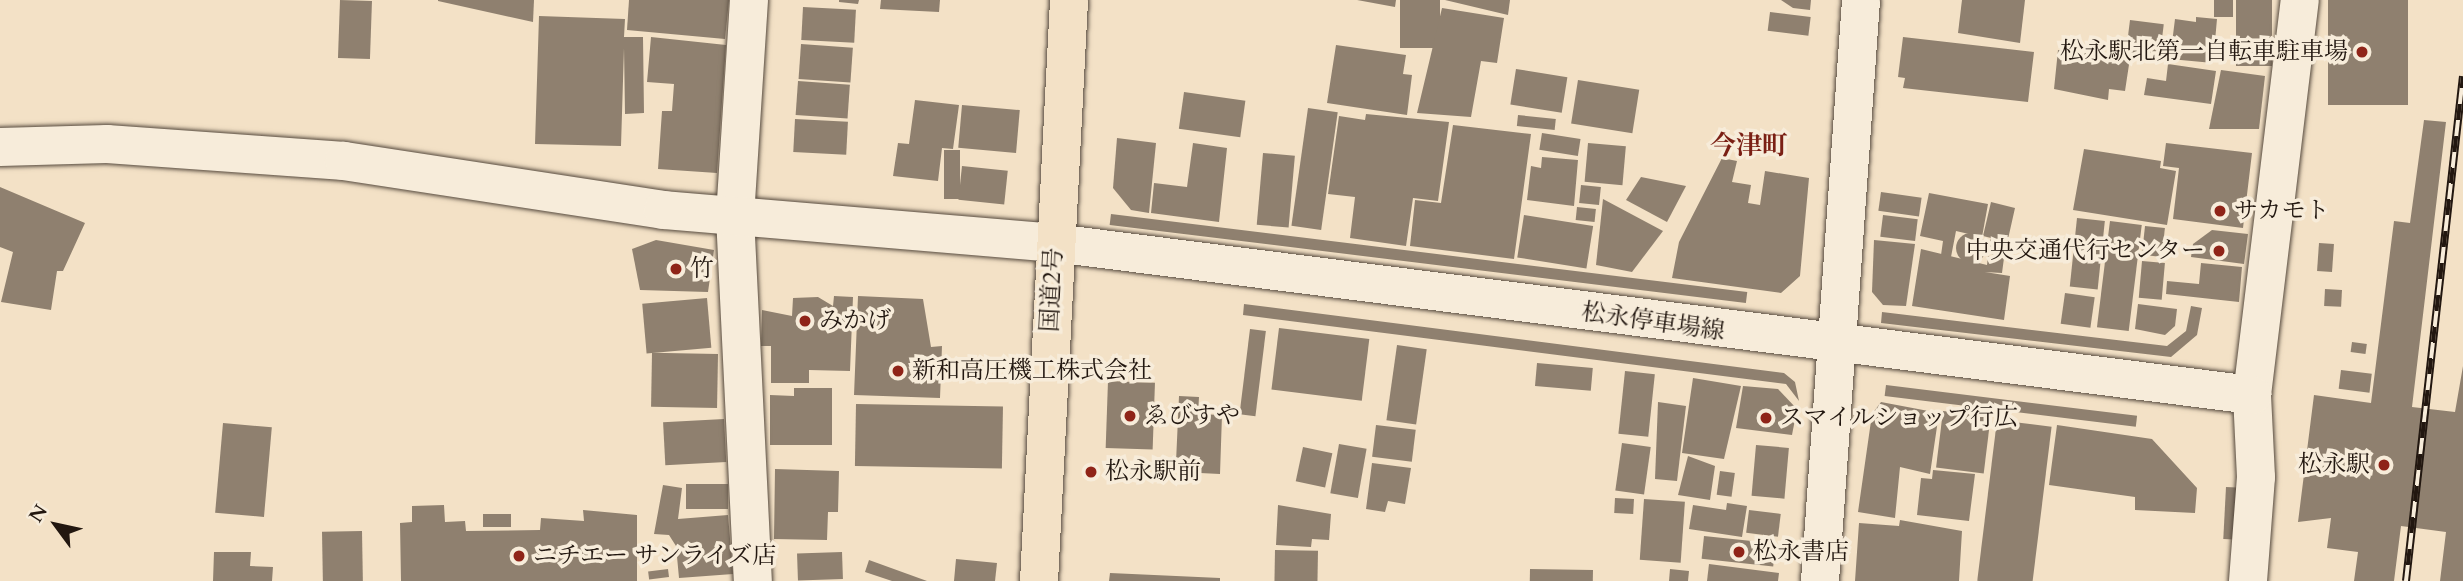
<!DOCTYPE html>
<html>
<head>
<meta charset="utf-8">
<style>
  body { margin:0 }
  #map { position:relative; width:2463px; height:581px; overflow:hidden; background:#f3e1c6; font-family:Cardo,"Noto Serif JP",serif }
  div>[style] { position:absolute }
  .building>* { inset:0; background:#8f806f; transform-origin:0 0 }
  .round { border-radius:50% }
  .roads { filter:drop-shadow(0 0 2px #564a3e) drop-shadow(0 0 2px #564a3e) }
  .minor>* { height:38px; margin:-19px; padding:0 19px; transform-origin:19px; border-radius:19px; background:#f7ecda }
  .tertiary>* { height:38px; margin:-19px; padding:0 19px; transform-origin:19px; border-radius:19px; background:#f7ecda }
  .trunk>* { height:38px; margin:-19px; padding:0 19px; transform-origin:19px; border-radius:19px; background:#f3e1c6 }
  .rail>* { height:8px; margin-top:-4px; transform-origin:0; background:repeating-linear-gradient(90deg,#f7ecda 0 16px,#221710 0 32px); box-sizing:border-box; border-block:2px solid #221710 }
  .dots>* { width:19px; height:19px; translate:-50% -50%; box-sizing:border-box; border:4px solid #f7ecda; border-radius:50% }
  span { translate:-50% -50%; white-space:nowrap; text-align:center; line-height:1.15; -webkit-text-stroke:7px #f7ecda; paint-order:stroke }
  .poi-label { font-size:24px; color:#221710 }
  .right { translate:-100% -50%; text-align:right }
  .left { translate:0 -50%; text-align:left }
  .street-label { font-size:24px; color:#221710 }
  .neighbourhood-label { font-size:26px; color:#7a1f14; font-weight:700 }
  .north { position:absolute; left:21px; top:490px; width:70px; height:70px; -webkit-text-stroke:5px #f7ecda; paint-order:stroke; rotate:303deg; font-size:19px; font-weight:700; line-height:28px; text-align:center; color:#221710 }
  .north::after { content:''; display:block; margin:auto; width:24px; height:32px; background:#221710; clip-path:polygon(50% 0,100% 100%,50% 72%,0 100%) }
</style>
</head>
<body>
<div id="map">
  <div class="building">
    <i style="left:340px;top:0;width:32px;height:58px;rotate:2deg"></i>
    <i style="clip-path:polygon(438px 0,534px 0,533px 22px,438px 1px)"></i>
    <i style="clip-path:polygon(629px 0,729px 0,725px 39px,627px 30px)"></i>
    <i style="clip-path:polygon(839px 0,859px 0,858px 4px,839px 2px)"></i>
    <i style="clip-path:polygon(881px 0,940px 0,939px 12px,880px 9px)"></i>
    <i style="clip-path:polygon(1357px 0,1396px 0,1395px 7px)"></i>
    <i style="left:1400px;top:0;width:40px;height:48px"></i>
    <i style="clip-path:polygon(1445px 0,1510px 0,1508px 15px)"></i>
    <i style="clip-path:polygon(1781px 0,1811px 0,1810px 10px,1793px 8px)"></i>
    <i style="clip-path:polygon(1962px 0,2025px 0,2020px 43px,1958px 33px)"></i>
    <i style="left:2214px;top:0;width:19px;height:17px"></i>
    <i style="left:2236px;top:0;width:36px;height:66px"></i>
    <i style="left:2328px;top:0;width:80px;height:105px"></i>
    <i style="left:803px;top:7px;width:53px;height:33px;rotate:3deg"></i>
    <i style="clip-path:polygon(1442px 8px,1504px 18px,1497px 63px,1481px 61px,1471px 117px,1417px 113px)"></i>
    <i style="left:1770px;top:12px;width:41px;height:19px;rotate:7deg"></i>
    <i style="clip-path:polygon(539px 16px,625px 19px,624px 37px,643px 37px,644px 113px,625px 114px,624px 48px,621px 146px,535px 144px)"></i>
    <i style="clip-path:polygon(2196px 17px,2217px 19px,2213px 63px,2170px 59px,2175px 19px,2196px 22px)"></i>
    <i style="left:2130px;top:20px;width:34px;height:35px;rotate:7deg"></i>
    <i style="clip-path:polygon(651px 37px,726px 45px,717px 173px,658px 169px,662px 111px,672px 111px,674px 84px,647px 82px)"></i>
    <i style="clip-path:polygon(1903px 37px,2034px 52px,2028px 102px,1903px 88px,1905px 78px,1898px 77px)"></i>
    <i style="left:801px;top:44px;width:52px;height:35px;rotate:4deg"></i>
    <i style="clip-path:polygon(1336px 45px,1406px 55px,1403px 74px,1412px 75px,1407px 115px,1327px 103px)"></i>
    <i style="clip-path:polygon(2058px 50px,2130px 58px,2125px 91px,2109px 89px,2108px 100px,2054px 89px)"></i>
    <i style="clip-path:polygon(2168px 64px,2216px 71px,2211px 104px,2144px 95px,2147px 78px,2166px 81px)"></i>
    <i style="left:1516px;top:69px;width:52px;height:36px;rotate:9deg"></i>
    <i style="clip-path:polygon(2221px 70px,2265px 76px,2259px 129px,2209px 129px)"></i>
    <i style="left:1578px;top:80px;width:62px;height:44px;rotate:9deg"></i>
    <i style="left:798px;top:81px;width:52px;height:34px;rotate:4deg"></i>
    <i style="left:1184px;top:92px;width:62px;height:37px;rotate:8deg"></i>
    <i style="clip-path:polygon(915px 100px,959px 105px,953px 149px,942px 148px,938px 181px,893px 176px,898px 143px,909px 144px)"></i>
    <i style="left:962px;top:105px;width:58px;height:43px;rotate:5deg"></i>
    <i style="left:1308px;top:108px;width:30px;height:119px;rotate:8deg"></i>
    <i style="clip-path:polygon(1366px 114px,1449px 122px,1438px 201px,1413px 198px,1406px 246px,1350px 238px,1355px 197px,1328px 194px,1339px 116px,1365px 120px)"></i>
    <i style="left:1518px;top:115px;width:38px;height:11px;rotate:6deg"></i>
    <i style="left:795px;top:119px;width:53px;height:33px;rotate:3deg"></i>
    <i style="clip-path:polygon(2424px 120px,2446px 122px,2412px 407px,2455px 412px,2463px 366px,2463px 581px,2440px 581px,2446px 532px,2401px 526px,2394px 581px,2354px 581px,2358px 552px,2327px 548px,2331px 518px,2298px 522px,2314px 395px,2371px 403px,2394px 221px,2410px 223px)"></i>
    <i style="clip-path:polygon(1453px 125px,1531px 134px,1514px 259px,1410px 246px,1415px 200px,1441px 203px)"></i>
    <i style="left:1542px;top:133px;width:39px;height:17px;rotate:9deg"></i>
    <i style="clip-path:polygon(1117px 138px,1156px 143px,1149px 213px,1131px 210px,1113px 188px)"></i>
    <i style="clip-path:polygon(1193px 143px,1227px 148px,1219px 222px,1151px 213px,1154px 183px,1187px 187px)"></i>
    <i style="left:1588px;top:143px;width:38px;height:39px;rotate:5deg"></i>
    <i style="clip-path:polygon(2166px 143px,2252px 153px,2243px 228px,2173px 219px,2179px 168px,2163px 166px)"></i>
    <i style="clip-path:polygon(2084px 149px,2161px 161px,2160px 168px,2176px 171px,2167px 225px,2073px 210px)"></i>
    <i style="left:944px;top:150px;width:16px;height:49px"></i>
    <i style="left:1263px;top:153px;width:32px;height:72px;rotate:5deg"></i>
    <i style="clip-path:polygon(1542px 157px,1578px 160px,1574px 206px,1527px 200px,1531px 166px,1541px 168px)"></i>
    <i style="clip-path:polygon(1722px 158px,1737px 161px,1732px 182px,1751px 185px,1748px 203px,1760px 205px,1765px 171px,1809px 178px,1800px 276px,1781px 293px,1672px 278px,1679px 242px)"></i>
    <i style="left:962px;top:166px;width:46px;height:34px;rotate:6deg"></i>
    <i style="clip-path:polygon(1641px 177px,1686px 186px,1667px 222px,1626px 200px)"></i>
    <i style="left:1581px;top:185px;width:20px;height:18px;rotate:6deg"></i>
    <i style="clip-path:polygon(0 187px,85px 223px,63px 271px,57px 271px,51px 310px,1px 302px,13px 252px,0 247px)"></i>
    <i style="left:1881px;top:192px;width:41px;height:19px;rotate:8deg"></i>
    <i style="clip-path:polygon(1929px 193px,1988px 204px,1982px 237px,1956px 231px,1951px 257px,1941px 255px,1943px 241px,1920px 236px)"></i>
    <i style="clip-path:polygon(1603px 199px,1663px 231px,1632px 272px,1596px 265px)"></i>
    <i style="clip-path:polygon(1991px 202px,2015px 208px,2004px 257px,1987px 253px,1991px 238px,1983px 236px)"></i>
    <i style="left:1577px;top:207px;width:19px;height:13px;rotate:6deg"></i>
    <i style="left:1111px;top:214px;width:641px;height:11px;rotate:7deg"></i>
    <i style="left:1524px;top:215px;width:70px;height:43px;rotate:9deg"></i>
    <i style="left:1883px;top:215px;width:35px;height:22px;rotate:7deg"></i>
    <i style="left:2077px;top:218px;width:28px;height:69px;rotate:6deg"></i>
    <i style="left:2110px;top:221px;width:32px;height:107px;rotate:7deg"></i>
    <i style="left:2145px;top:226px;width:20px;height:29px;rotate:6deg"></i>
    <i style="clip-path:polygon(2212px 230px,2248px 234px,2244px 264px,2191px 257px,2193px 244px)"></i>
    <i class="round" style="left:1956px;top:233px;width:30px;height:30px"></i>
    <i style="clip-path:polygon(656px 240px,714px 250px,708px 292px,640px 290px,632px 249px)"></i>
    <i style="clip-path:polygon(1874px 240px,1915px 244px,1906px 306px,1883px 305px,1872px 292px)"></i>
    <i style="left:2319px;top:243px;width:15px;height:28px;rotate:4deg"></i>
    <i style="clip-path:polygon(1921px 249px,1987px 265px,1988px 256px,2004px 258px,2002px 273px,1985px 272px,2010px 276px,2004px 320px,1912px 306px)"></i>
    <i style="left:2142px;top:261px;width:23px;height:37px;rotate:5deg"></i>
    <i style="clip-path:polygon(2201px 263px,2242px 267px,2239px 302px,2166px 294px,2167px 281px,2199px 284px)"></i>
    <i style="left:2325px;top:289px;width:17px;height:17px;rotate:3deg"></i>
    <i style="left:2065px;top:293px;width:30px;height:31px;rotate:8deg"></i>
    <i style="clip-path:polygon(834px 296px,853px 297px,850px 371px,809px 370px,809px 383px,771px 383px,771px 346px,761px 346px,762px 310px,792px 316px,793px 298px,818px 297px,833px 306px)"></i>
    <i style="clip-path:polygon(858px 296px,923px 299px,931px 347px,942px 346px,940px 398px,854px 395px)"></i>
    <i style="left:707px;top:298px;width:50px;height:65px;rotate:85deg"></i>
    <i style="clip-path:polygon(1244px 304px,1784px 373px,1795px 382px,1799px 401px,1786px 384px,1243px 315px)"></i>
    <i style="clip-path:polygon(2138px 304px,2177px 309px,2175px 326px,2165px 335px,2135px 329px)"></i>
    <i style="clip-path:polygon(2191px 306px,2202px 308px,2197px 335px,2171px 357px,1881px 323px,1882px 312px,2167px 346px,2186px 331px)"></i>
    <i style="left:1279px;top:328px;width:91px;height:62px;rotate:7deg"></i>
    <i style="left:1250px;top:329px;width:16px;height:86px;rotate:7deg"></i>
    <i style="left:2352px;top:342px;width:15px;height:10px;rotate:8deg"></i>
    <i style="left:1397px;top:345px;width:30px;height:76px;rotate:8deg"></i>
    <i style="left:718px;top:354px;width:54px;height:66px;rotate:91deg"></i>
    <i style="left:1537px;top:363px;width:56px;height:23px;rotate:5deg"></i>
    <i style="left:2341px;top:370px;width:31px;height:19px;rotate:7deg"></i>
    <i style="left:1625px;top:371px;width:30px;height:63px;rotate:6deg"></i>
    <i style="clip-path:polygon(1693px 378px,1741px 386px,1724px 459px,1682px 453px)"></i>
    <i style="left:1108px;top:381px;width:47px;height:67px;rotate:2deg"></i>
    <i style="left:1886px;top:385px;width:253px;height:11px;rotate:7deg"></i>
    <i style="clip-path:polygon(1743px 386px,1778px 389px,1797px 409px,1792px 435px,1736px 428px)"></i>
    <i style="clip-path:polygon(794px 388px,832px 388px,832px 445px,770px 445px,770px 395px,794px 396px)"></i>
    <i style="clip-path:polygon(1179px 396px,1199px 397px,1198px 414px,1222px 415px,1220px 474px,1200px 473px,1200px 463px,1176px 462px)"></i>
    <i style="clip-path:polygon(1658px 402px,1686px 406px,1677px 481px,1655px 479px)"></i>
    <i style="clip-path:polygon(1881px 402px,1939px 413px,1930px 474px,1900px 467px,1895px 518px,1858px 512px,1872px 414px)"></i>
    <i style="left:856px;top:404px;width:147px;height:62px;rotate:1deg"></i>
    <i style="left:1943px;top:411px;width:48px;height:57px;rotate:7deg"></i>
    <i style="left:724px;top:419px;width:43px;height:61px;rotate:87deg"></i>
    <i style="left:1997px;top:420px;width:55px;height:162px;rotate:7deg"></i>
    <i style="left:223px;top:423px;width:49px;height:90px;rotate:5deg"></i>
    <i style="left:1376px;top:425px;width:40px;height:32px;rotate:7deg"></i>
    <i style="clip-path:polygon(2057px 425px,2152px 439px,2197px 488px,2195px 513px,2135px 510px,2135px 497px,2049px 485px)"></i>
    <i style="left:1622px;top:443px;width:29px;height:48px;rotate:8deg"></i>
    <i style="left:1339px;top:444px;width:28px;height:50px;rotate:10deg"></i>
    <i style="left:1756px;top:445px;width:33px;height:51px;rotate:5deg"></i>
    <i style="left:1303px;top:447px;width:30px;height:35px;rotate:12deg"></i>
    <i style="clip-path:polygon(1688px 456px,1715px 466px,1710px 500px,1678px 495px)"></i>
    <i style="clip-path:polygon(1372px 463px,1411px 468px,1405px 504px,1388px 501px,1385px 512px,1366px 509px)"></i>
    <i style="clip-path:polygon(775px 469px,839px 471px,838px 512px,828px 512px,827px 540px,774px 539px)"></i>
    <i style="clip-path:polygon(1933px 470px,1975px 474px,1969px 521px,1917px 515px,1921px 478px,1932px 479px)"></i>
    <i style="left:1720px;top:471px;width:15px;height:24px;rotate:8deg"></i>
    <i style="left:686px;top:484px;width:42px;height:25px"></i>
    <i style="clip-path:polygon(663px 485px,682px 488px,678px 519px,728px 515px,733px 574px,679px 578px,676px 546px,669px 535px,654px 534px)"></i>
    <i style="left:2226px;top:487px;width:21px;height:52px;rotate:3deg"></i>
    <i style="left:1615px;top:498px;width:19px;height:15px;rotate:3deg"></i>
    <i style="left:1644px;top:499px;width:41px;height:61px;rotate:4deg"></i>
    <i style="clip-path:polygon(1727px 503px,1747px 506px,1742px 537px,1689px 529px,1693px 505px,1726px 510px)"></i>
    <i style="clip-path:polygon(444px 505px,445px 522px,465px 521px,466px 531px,540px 530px,541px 518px,584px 521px,583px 510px,637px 515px,637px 581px,401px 581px,400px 523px,412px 522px,412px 506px)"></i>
    <i style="clip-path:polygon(1278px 505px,1331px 514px,1329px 540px,1312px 539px,1311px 547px,1276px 545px)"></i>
    <i style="left:1749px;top:510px;width:32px;height:23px;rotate:7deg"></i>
    <i style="left:511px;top:514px;width:13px;height:28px;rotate:90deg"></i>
    <i style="clip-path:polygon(1900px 520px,1962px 531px,1959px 581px,1855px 581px,1859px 523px,1899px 526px)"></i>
    <i style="left:362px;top:531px;width:50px;height:40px;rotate:89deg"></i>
    <i style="left:1704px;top:536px;width:72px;height:23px;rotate:6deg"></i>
    <i style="left:1275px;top:550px;width:43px;height:31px;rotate:1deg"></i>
    <i style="clip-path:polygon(214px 552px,251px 552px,250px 566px,273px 567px,272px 581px,213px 581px)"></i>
    <i style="left:842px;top:552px;width:27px;height:45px;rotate:88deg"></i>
    <i style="clip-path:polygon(956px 559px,997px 563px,995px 581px,954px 581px)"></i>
    <i style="clip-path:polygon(869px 560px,927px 581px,892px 581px,865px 572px)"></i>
    <i style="clip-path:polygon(1709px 564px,1779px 573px,1778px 581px,1707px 581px)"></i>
    <i style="left:668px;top:569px;width:8px;height:20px;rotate:83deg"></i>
    <i style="left:1530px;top:569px;width:63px;height:12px;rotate:1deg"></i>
    <i style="clip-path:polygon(1670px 569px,1689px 571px,1688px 581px,1669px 581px)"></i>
    <i style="clip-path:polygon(1110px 573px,1220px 578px,1220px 581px,1109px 581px)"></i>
  </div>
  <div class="roads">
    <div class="minor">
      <i style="left:749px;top:0;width:216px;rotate:93.7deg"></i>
      <i style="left:735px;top:216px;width:365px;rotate:87.2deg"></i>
      <i style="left:2248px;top:581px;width:104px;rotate:-85.6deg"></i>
      <i style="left:2256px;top:477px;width:82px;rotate:-92.8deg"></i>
      <i style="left:2252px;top:395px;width:398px;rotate:-83.1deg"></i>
    </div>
    <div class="tertiary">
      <i style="left:0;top:147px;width:107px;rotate:-1.6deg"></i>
      <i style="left:107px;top:144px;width:238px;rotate:4.1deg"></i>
      <i style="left:344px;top:161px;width:323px;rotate:8.7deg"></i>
      <i style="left:663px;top:210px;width:393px;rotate:4.8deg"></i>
      <i style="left:1055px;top:243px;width:1207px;rotate:7.24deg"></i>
      <i style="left:1820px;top:581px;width:582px;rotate:-85.96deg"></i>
    </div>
    <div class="trunk">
      <i style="left:1039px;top:581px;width:582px;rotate:-87.04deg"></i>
    </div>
  </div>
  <div class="rail">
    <i style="left:2406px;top:581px;width:508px;rotate:-83.56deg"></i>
  </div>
  <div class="dots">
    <i style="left:2362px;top:52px;background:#8f2418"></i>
    <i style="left:2220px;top:211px;background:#8f2418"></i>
    <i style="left:2219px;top:251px;background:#8f2418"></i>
    <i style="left:676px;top:269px;background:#8f2418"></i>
    <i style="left:805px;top:321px;background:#8f2418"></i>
    <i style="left:898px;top:371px;background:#8f2418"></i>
    <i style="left:1130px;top:416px;background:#8f2418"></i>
    <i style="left:1766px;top:418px;background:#8f2418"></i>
    <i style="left:2384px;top:465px;background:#8f2418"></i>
    <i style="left:1091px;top:472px;background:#8f2418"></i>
    <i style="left:1739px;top:552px;background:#8f2418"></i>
    <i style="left:519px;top:556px;background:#8f2418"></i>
  </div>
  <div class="poi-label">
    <span class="right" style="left:2348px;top:52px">松永駅北第一自転車駐車場</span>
    <span class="left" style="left:2234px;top:211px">サカモト</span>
    <span class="right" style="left:2205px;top:251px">中央交通代行センター</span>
    <span class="left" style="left:690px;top:269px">竹</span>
    <span class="left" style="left:819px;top:321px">みかげ</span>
    <span class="left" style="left:912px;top:371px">新和高圧機工株式会社</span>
    <span class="left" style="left:1144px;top:416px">ゑびすや</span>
    <span class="left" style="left:1780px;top:418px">スマイルショップ行広</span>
    <span class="right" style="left:2370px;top:465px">松永駅</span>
    <span class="left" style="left:1105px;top:472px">松永駅前</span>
    <span class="left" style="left:1753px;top:552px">松永書店</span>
    <span class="left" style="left:533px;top:556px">ニチエー サンライズ店</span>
  </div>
  <div class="street-label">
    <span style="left:1052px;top:290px;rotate:-87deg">国道2号</span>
    <span style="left:1653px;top:322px;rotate:8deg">松永停車場線</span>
  </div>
  <div class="neighbourhood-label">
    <span style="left:1749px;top:146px">今津町</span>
  </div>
  <div class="north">N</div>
</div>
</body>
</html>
